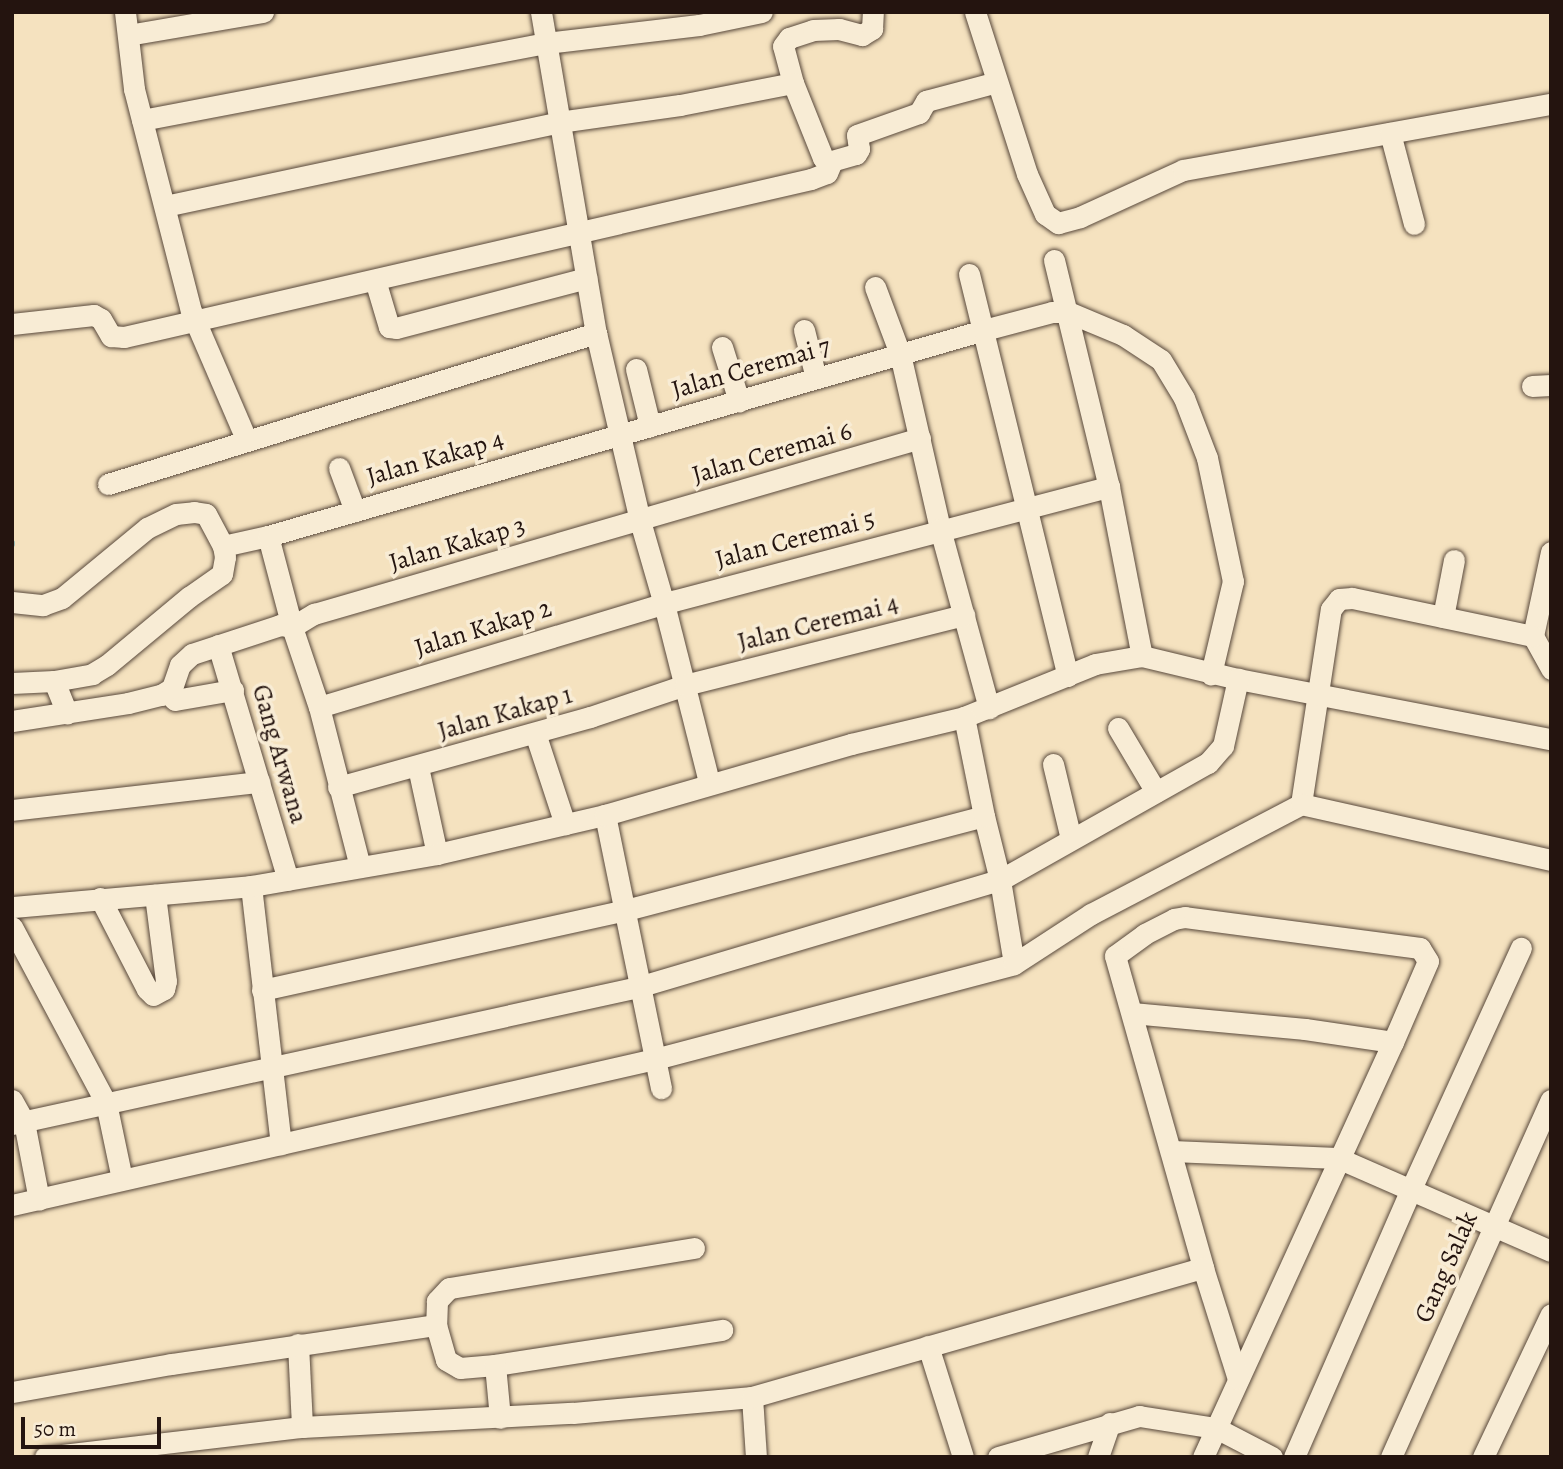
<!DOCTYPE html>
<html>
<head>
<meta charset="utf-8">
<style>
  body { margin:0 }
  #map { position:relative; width:1563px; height:1469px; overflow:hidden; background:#f5e2bf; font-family:Alegreya,serif }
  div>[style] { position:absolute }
  .stream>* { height:5px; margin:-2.5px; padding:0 2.5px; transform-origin:2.5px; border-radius:2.5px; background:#9dbdb7 }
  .roads { filter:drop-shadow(0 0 2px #58483b) drop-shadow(0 0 2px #58483b) }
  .minor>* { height:21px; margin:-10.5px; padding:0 10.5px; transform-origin:10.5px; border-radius:10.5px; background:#f8ecd5 }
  span { translate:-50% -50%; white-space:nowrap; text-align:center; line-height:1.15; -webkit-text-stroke:7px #f8ecd5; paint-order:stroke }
  .street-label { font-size:26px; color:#24140f }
  .frame { position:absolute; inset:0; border:14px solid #24140f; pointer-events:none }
  .scale { position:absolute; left:21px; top:1417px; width:140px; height:32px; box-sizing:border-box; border:4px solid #24140f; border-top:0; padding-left:9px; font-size:21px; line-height:24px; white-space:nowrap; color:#24140f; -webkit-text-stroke:5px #f8ecd5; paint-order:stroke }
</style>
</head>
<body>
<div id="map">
  <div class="stream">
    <i style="left:12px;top:542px;width:2px;rotate:90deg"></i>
  </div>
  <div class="roads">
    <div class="minor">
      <i style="left:125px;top:12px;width:78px;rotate:83.3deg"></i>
      <i style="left:134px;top:89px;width:229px;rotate:75.6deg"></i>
      <i style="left:191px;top:311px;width:139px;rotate:66.7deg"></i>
      <i style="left:541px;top:12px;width:326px;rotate:80.3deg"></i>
      <i style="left:596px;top:333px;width:193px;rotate:76.8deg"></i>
      <i style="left:640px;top:521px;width:86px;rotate:73.9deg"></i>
      <i style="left:664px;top:604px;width:184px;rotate:75.8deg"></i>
      <i style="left:975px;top:12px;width:170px;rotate:72.2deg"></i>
      <i style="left:1027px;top:174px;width:44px;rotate:65.8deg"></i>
      <i style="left:1045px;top:214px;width:16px;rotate:35deg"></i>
      <i style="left:1058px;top:223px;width:23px;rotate:-15deg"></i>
      <i style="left:1080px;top:217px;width:113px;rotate:-24.5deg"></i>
      <i style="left:1183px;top:170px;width:374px;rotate:-10.2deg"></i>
      <i style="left:128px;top:35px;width:137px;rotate:-9.7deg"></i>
      <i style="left:793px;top:83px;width:38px;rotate:-105deg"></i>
      <i style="left:783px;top:46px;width:10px;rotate:-53deg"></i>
      <i style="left:789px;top:38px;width:25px;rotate:-18deg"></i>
      <i style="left:813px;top:30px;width:26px;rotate:-2deg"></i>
      <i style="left:839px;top:29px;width:24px;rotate:15deg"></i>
      <i style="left:862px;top:35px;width:12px;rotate:-31deg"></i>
      <i style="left:872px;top:29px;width:17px;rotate:-87deg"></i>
      <i style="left:142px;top:120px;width:411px;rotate:-10.8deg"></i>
      <i style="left:546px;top:43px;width:154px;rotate:-6.7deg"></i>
      <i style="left:699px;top:25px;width:64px;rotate:-11.7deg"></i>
      <i style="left:1390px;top:133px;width:94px;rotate:75.2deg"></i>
      <i style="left:165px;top:206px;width:403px;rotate:-12deg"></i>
      <i style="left:559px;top:122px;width:122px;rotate:-8deg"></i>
      <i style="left:680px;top:105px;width:115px;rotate:-11deg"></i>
      <i style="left:793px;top:83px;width:81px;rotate:68.2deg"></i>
      <i style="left:823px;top:158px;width:6px;rotate:39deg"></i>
      <i style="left:828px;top:162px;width:29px;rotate:-16deg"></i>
      <i style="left:856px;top:154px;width:6px;rotate:-59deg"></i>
      <i style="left:859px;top:149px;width:14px;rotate:-98deg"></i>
      <i style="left:857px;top:135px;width:66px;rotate:-19.5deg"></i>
      <i style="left:919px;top:113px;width:14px;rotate:-60deg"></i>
      <i style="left:926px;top:101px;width:73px;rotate:-15deg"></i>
      <i style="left:1054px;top:260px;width:234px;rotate:76.4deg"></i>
      <i style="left:1109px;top:487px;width:172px;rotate:79deg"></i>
      <i style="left:969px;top:274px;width:414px;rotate:76.2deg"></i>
      <i style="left:375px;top:280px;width:49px;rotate:73.4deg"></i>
      <i style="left:389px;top:327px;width:7px;rotate:8deg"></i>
      <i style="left:396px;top:328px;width:197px;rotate:-14.7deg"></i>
      <i style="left:875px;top:287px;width:72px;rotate:69.5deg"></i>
      <i style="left:900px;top:354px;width:180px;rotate:77.1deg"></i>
      <i style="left:940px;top:529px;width:186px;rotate:74.7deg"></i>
      <i style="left:12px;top:324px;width:82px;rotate:-6.3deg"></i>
      <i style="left:94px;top:315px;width:8px;rotate:30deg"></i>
      <i style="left:101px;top:319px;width:20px;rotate:60deg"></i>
      <i style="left:111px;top:336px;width:13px;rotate:4deg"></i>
      <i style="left:124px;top:337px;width:705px;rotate:-12.95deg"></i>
      <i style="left:811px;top:179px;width:17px;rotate:-21deg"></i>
      <i style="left:827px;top:173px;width:13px;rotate:-67deg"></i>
      <i style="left:804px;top:330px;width:49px;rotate:76deg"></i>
      <i style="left:722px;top:347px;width:57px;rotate:72.5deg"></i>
      <i style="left:636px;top:369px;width:59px;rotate:76.2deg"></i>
      <i style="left:1532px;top:386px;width:19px;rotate:-3deg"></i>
      <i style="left:339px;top:468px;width:46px;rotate:69.6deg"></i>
      <i style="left:108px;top:484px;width:511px;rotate:-17.19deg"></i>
      <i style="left:268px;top:536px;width:94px;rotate:75.2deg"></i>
      <i style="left:292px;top:627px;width:84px;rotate:71.4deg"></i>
      <i style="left:319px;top:707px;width:165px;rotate:75.6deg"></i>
      <i style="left:1551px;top:552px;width:86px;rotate:102.1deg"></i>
      <i style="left:1533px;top:636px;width:38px;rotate:61deg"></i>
      <i style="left:12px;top:602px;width:31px;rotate:6deg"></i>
      <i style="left:43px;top:605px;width:20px;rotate:-20deg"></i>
      <i style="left:62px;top:598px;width:110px;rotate:-39.5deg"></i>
      <i style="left:147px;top:528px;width:32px;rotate:-26deg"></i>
      <i style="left:176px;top:514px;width:18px;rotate:-6deg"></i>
      <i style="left:194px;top:512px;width:12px;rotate:9deg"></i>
      <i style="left:206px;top:514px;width:36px;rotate:62deg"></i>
      <i style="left:223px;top:546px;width:46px;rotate:-12.5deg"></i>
      <i style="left:268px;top:536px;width:745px;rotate:-16.05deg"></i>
      <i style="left:984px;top:330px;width:70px;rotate:-14.8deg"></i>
      <i style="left:1052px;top:312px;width:16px"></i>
      <i style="left:1068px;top:312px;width:60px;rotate:22.7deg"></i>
      <i style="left:1123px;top:335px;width:45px;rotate:33.3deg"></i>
      <i style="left:1161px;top:360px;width:44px;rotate:58.8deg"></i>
      <i style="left:1184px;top:398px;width:64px;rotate:69deg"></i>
      <i style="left:1207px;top:458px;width:126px;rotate:78.1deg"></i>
      <i style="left:1233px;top:581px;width:96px;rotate:103.3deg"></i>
      <i style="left:1443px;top:617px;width:58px;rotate:-79.1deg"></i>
      <i style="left:292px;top:627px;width:26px;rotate:-31deg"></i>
      <i style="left:314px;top:614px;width:631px;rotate:-16.19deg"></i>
      <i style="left:218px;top:645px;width:245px;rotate:73.4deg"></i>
      <i style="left:54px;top:681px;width:39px;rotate:-10deg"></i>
      <i style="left:92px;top:674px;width:17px;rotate:-31deg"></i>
      <i style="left:107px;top:665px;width:107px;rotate:-39.7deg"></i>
      <i style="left:189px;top:597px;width:40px;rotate:-34.9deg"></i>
      <i style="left:222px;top:574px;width:17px;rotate:-80deg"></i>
      <i style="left:225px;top:557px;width:11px;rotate:-100deg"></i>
      <i style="left:12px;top:683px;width:42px;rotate:-2.7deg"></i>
      <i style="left:54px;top:681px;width:35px;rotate:68deg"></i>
      <i style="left:167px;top:692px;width:11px;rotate:45deg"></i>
      <i style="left:175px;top:700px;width:59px;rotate:-9.8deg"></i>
      <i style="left:319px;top:707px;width:370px;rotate:-16.7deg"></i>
      <i style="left:673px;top:601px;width:451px;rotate:-14.7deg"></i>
      <i style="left:12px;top:721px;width:117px;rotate:-8.8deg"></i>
      <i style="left:128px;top:703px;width:34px;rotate:-14deg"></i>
      <i style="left:161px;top:695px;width:13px;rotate:-32deg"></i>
      <i style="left:172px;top:688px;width:24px;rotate:-71deg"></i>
      <i style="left:180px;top:665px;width:16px;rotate:-43deg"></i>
      <i style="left:192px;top:654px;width:93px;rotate:-18.2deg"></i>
      <i style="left:280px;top:625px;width:12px;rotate:9deg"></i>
      <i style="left:1118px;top:728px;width:74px;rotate:59.3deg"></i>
      <i style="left:535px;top:733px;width:96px;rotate:71.8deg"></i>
      <i style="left:1053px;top:764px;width:77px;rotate:76.5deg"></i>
      <i style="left:418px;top:767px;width:89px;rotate:77.7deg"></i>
      <i style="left:338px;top:787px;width:262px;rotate:-15.5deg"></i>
      <i style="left:590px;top:717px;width:100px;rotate:-18.6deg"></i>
      <i style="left:685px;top:685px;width:288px;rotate:-14.1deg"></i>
      <i style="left:1301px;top:804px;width:197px;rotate:-81.3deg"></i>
      <i style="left:1331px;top:609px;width:13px;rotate:-51deg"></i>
      <i style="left:1339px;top:599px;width:13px;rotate:-4deg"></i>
      <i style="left:1352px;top:598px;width:185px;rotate:11.9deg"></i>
      <i style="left:12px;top:810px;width:249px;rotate:-6.5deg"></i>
      <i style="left:605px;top:815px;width:279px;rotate:78.4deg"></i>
      <i style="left:984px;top:816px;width:66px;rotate:76deg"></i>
      <i style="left:1000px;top:880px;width:85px;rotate:80.5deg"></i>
      <i style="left:251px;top:886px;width:260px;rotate:83.4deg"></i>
      <i style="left:100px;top:898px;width:102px;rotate:62.7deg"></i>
      <i style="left:147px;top:989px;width:8px;rotate:45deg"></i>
      <i style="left:153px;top:995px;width:13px;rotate:-29deg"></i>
      <i style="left:164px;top:989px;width:8px;rotate:-76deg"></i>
      <i style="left:166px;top:981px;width:87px;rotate:-97.3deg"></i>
      <i style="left:12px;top:907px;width:240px;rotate:-5deg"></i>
      <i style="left:251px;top:886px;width:189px;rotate:-9.8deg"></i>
      <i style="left:437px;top:854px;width:172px;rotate:-13.1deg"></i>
      <i style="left:605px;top:815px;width:256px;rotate:-16.1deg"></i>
      <i style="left:851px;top:744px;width:116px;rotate:-13.4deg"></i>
      <i style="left:964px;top:717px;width:141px;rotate:-22deg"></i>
      <i style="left:1095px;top:664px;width:48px;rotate:-9.7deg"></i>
      <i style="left:1142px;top:656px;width:99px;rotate:13.5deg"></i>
      <i style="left:1238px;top:679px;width:319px;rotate:10.9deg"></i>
      <i style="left:12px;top:927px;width:200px;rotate:61.9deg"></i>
      <i style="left:106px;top:1103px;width:78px;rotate:78.1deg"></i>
      <i style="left:262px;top:990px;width:369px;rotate:-12.4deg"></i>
      <i style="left:622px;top:911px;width:374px;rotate:-14.7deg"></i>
      <i style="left:984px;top:816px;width:101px;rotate:-101.4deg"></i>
      <i style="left:1132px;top:1013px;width:174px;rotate:5.3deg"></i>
      <i style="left:1305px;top:1029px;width:89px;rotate:8.4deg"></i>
      <i style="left:12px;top:1100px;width:25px;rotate:61deg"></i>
      <i style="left:24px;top:1122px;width:79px;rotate:79.1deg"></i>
      <i style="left:12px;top:1124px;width:641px;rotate:-12.34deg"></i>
      <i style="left:638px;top:987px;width:377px;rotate:-16.5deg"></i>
      <i style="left:1000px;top:880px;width:239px;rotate:-29.4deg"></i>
      <i style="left:1208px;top:763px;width:23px;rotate:-49deg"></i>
      <i style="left:1223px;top:746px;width:69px;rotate:-77.4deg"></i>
      <i style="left:1171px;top:1151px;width:167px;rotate:2.4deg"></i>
      <i style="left:1338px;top:1158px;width:232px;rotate:23.6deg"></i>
      <i style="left:12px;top:1205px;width:659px;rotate:-12.79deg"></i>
      <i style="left:655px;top:1059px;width:371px;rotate:-14.8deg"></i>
      <i style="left:1014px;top:964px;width:92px;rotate:-33deg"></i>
      <i style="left:1091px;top:914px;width:237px;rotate:-27.6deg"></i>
      <i style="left:1301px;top:804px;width:256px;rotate:12.6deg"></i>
      <i style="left:694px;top:1248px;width:248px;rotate:170.7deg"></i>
      <i style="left:449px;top:1288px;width:18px;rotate:133deg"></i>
      <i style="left:437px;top:1301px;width:24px;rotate:92deg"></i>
      <i style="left:436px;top:1325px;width:36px;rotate:74deg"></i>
      <i style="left:446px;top:1360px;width:16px;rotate:30deg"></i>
      <i style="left:460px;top:1368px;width:35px;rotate:-5deg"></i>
      <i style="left:495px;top:1365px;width:230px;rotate:-8.8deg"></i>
      <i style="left:298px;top:1344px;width:83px;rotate:87.2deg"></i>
      <i style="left:928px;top:1346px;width:116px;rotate:72.5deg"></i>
      <i style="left:495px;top:1365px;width:53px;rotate:84.6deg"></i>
      <i style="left:12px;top:1392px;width:161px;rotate:-10deg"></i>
      <i style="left:171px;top:1364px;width:268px;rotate:-8.4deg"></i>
      <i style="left:752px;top:1397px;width:60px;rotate:86.2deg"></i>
      <i style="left:45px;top:1457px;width:259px;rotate:-6.7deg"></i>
      <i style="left:302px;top:1427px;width:271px;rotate:-3deg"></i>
      <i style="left:573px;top:1413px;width:180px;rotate:-5.1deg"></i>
      <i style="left:752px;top:1397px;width:469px;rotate:-16deg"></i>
      <i style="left:998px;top:1457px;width:147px;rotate:-16.2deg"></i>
      <i style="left:1139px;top:1416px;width:78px;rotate:8.9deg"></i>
      <i style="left:1216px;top:1428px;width:63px;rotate:27.4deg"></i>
      <i style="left:1098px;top:1457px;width:36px;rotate:-71deg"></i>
      <i style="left:1203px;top:1457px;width:456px;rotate:-65.4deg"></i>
      <i style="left:1393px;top:1042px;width:88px;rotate:-66.6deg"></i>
      <i style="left:1428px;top:961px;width:15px;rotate:-122deg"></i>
      <i style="left:1420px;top:948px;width:237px;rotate:-172.5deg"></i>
      <i style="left:1185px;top:917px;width:11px;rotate:170deg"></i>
      <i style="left:1174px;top:919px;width:33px;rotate:153deg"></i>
      <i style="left:1145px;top:934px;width:37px;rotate:144deg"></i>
      <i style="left:1115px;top:956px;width:324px;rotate:74.2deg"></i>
      <i style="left:1203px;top:1268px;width:116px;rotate:72.5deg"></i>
      <i style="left:1294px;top:1457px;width:292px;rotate:-66.4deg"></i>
      <i style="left:1411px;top:1189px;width:265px;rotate:-65.5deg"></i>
      <i style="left:1391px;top:1457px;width:391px;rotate:-65.9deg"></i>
      <i style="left:1483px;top:1457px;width:158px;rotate:-64.6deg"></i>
    </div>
  </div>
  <div class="street-label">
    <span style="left:751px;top:368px;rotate:-16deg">Jalan Ceremai 7</span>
    <span style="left:772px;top:453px;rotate:-16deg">Jalan Ceremai 6</span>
    <span style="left:435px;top:458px;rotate:-16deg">Jalan Kakap 4</span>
    <span style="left:795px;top:539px;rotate:-15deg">Jalan Ceremai 5</span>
    <span style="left:457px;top:544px;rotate:-16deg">Jalan Kakap 3</span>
    <span style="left:818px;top:623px;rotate:-14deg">Jalan Ceremai 4</span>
    <span style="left:483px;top:628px;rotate:-17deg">Jalan Kakap 2</span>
    <span style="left:505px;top:713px;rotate:-16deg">Jalan Kakap 1</span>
    <span style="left:280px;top:754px;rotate:74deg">Gang Arwana</span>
    <span style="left:1446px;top:1267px;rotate:-66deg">Gang Salak</span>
  </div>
  <div class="frame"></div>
  <div class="scale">50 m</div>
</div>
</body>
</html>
